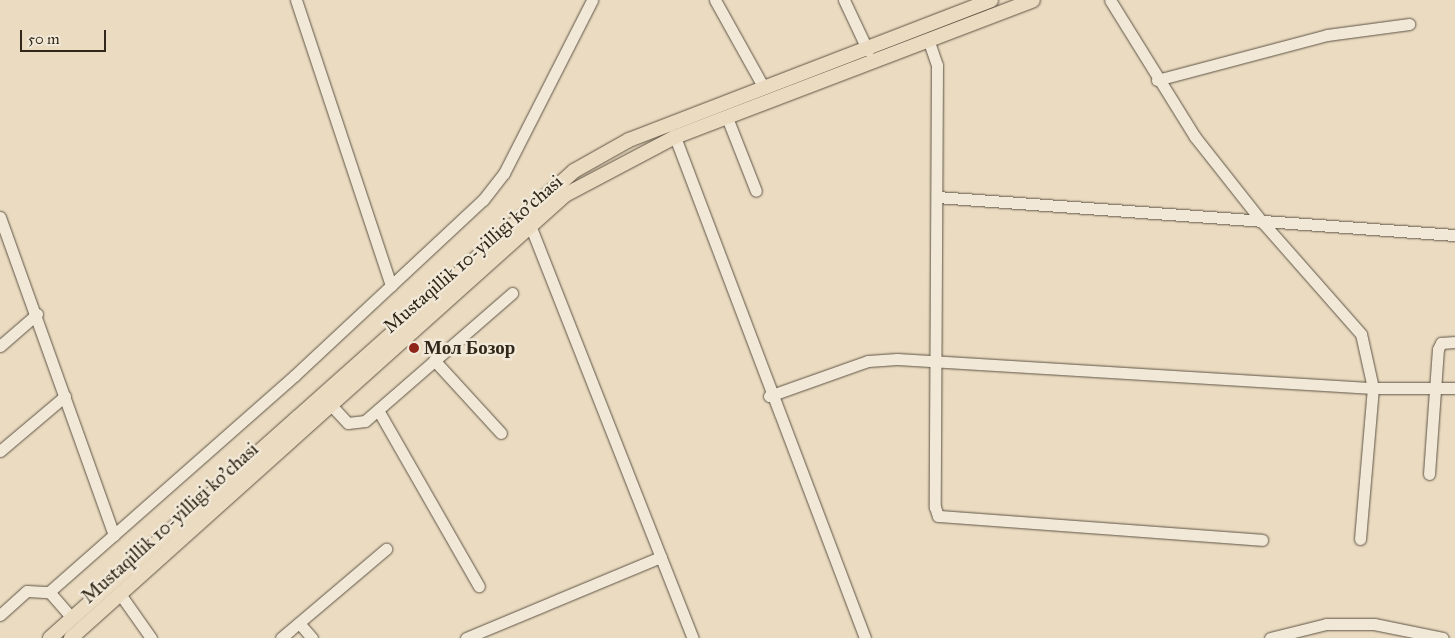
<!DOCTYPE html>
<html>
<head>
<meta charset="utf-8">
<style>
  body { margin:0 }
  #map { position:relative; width:1455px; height:638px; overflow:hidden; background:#eadbc1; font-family:"IM FELL Great Primer",serif }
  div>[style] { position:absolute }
  .roads { filter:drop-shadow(0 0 1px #5f5444) drop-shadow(0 0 1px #5f5444) }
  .minor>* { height:11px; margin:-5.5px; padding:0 5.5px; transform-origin:5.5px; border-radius:5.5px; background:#f1e8d7 }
  .major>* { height:14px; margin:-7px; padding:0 7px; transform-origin:7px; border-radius:7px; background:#eadbc1 }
  .dots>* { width:14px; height:14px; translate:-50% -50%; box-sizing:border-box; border:2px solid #f1e8d7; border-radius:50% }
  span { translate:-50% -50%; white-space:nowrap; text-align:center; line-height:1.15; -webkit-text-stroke:5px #f1e8d7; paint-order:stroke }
  .street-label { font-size:19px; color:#31271a }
  .poi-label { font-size:19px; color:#31271a; font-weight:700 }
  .left { translate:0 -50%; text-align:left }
  .scale { position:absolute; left:20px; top:30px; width:86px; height:22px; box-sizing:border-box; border:2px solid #31271a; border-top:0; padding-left:6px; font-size:15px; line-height:18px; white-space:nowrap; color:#31271a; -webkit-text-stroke:4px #f1e8d7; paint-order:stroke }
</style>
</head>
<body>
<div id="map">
  <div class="roads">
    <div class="minor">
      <i style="left:296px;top:0;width:301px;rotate:71.6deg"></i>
      <i style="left:715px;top:0;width:101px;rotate:60.9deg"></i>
      <i style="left:844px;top:0;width:56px;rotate:64.8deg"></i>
      <i style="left:928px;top:39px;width:28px;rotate:71deg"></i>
      <i style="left:937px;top:65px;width:442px;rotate:90.3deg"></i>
      <i style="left:935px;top:507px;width:9px;rotate:72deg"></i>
      <i style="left:938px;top:516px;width:325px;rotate:4.2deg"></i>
      <i style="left:1157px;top:80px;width:176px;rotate:-14.8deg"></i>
      <i style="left:1327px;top:35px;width:83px;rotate:-7.6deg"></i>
      <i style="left:728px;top:120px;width:76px;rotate:68.5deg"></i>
      <i style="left:675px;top:137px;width:536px;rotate:69.23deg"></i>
      <i style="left:937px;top:197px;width:519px;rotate:4.2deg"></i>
      <i style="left:0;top:217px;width:338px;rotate:70.3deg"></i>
      <i style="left:528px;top:220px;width:449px;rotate:68.5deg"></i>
      <i style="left:0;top:346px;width:49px;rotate:-40.9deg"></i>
      <i style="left:434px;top:360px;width:99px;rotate:47.5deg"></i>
      <i style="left:769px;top:396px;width:105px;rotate:-19.5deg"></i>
      <i style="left:868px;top:361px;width:29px;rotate:-4deg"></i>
      <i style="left:897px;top:359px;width:477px;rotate:3.5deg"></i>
      <i style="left:1373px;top:388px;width:55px;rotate:-102.5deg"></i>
      <i style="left:1361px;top:334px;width:148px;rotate:-131.4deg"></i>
      <i style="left:1263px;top:223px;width:110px;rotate:-128.3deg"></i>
      <i style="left:1195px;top:137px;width:161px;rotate:-121.8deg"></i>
      <i style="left:330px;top:404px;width:26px;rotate:47deg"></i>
      <i style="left:348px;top:423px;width:17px;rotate:-7deg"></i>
      <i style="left:365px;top:421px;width:195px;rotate:-41deg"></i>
      <i style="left:378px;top:410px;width:203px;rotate:60.2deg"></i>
      <i style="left:0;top:451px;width:85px;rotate:-40.2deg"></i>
      <i style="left:1429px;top:474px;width:125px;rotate:-85.9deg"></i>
      <i style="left:1438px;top:349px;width:7px;rotate:-63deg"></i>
      <i style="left:1441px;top:343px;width:14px;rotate:-4deg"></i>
      <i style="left:1360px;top:539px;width:152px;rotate:-85.1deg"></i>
      <i style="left:1373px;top:388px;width:82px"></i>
      <i style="left:120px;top:594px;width:54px;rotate:54.8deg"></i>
      <i style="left:0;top:615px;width:36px;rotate:-42deg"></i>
      <i style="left:27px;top:591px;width:22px;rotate:3deg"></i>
      <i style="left:72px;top:618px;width:35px;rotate:-131deg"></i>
      <i style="left:49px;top:592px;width:327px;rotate:-41.4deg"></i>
      <i style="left:294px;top:376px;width:258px;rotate:-43deg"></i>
      <i style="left:483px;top:200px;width:34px;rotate:-52deg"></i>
      <i style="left:504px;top:173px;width:194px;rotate:-63deg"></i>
      <i style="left:299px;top:623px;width:20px;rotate:49deg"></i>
      <i style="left:281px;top:638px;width:138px;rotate:-40.3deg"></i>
      <i style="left:466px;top:638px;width:211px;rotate:-22.6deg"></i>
      <i style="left:1270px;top:638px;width:58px;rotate:-14deg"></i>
      <i style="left:1326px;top:624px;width:48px"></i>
      <i style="left:1374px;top:624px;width:70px;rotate:11.5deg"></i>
    </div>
    <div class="major">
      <i style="left:50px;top:638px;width:702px;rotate:-41.71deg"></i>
      <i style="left:574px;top:171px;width:63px;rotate:-29.4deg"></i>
      <i style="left:629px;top:140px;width:388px;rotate:-21.1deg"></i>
      <i style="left:71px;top:638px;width:664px;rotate:-41.88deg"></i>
      <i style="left:565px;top:195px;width:124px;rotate:-27.8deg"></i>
      <i style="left:675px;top:137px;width:383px;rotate:-20.9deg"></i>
    </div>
  </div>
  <div class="dots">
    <i style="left:414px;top:348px;background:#8f2418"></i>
  </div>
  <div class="street-label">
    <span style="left:473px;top:254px;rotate:-41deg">Mustaqillik 10-yilligi ko'chasi</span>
    <span style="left:170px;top:523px;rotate:-42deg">Mustaqillik 10-yilligi ko'chasi</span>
  </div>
  <div class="poi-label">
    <span class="left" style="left:424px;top:348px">Мол Бозор</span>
  </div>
  <div class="scale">50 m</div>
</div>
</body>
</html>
